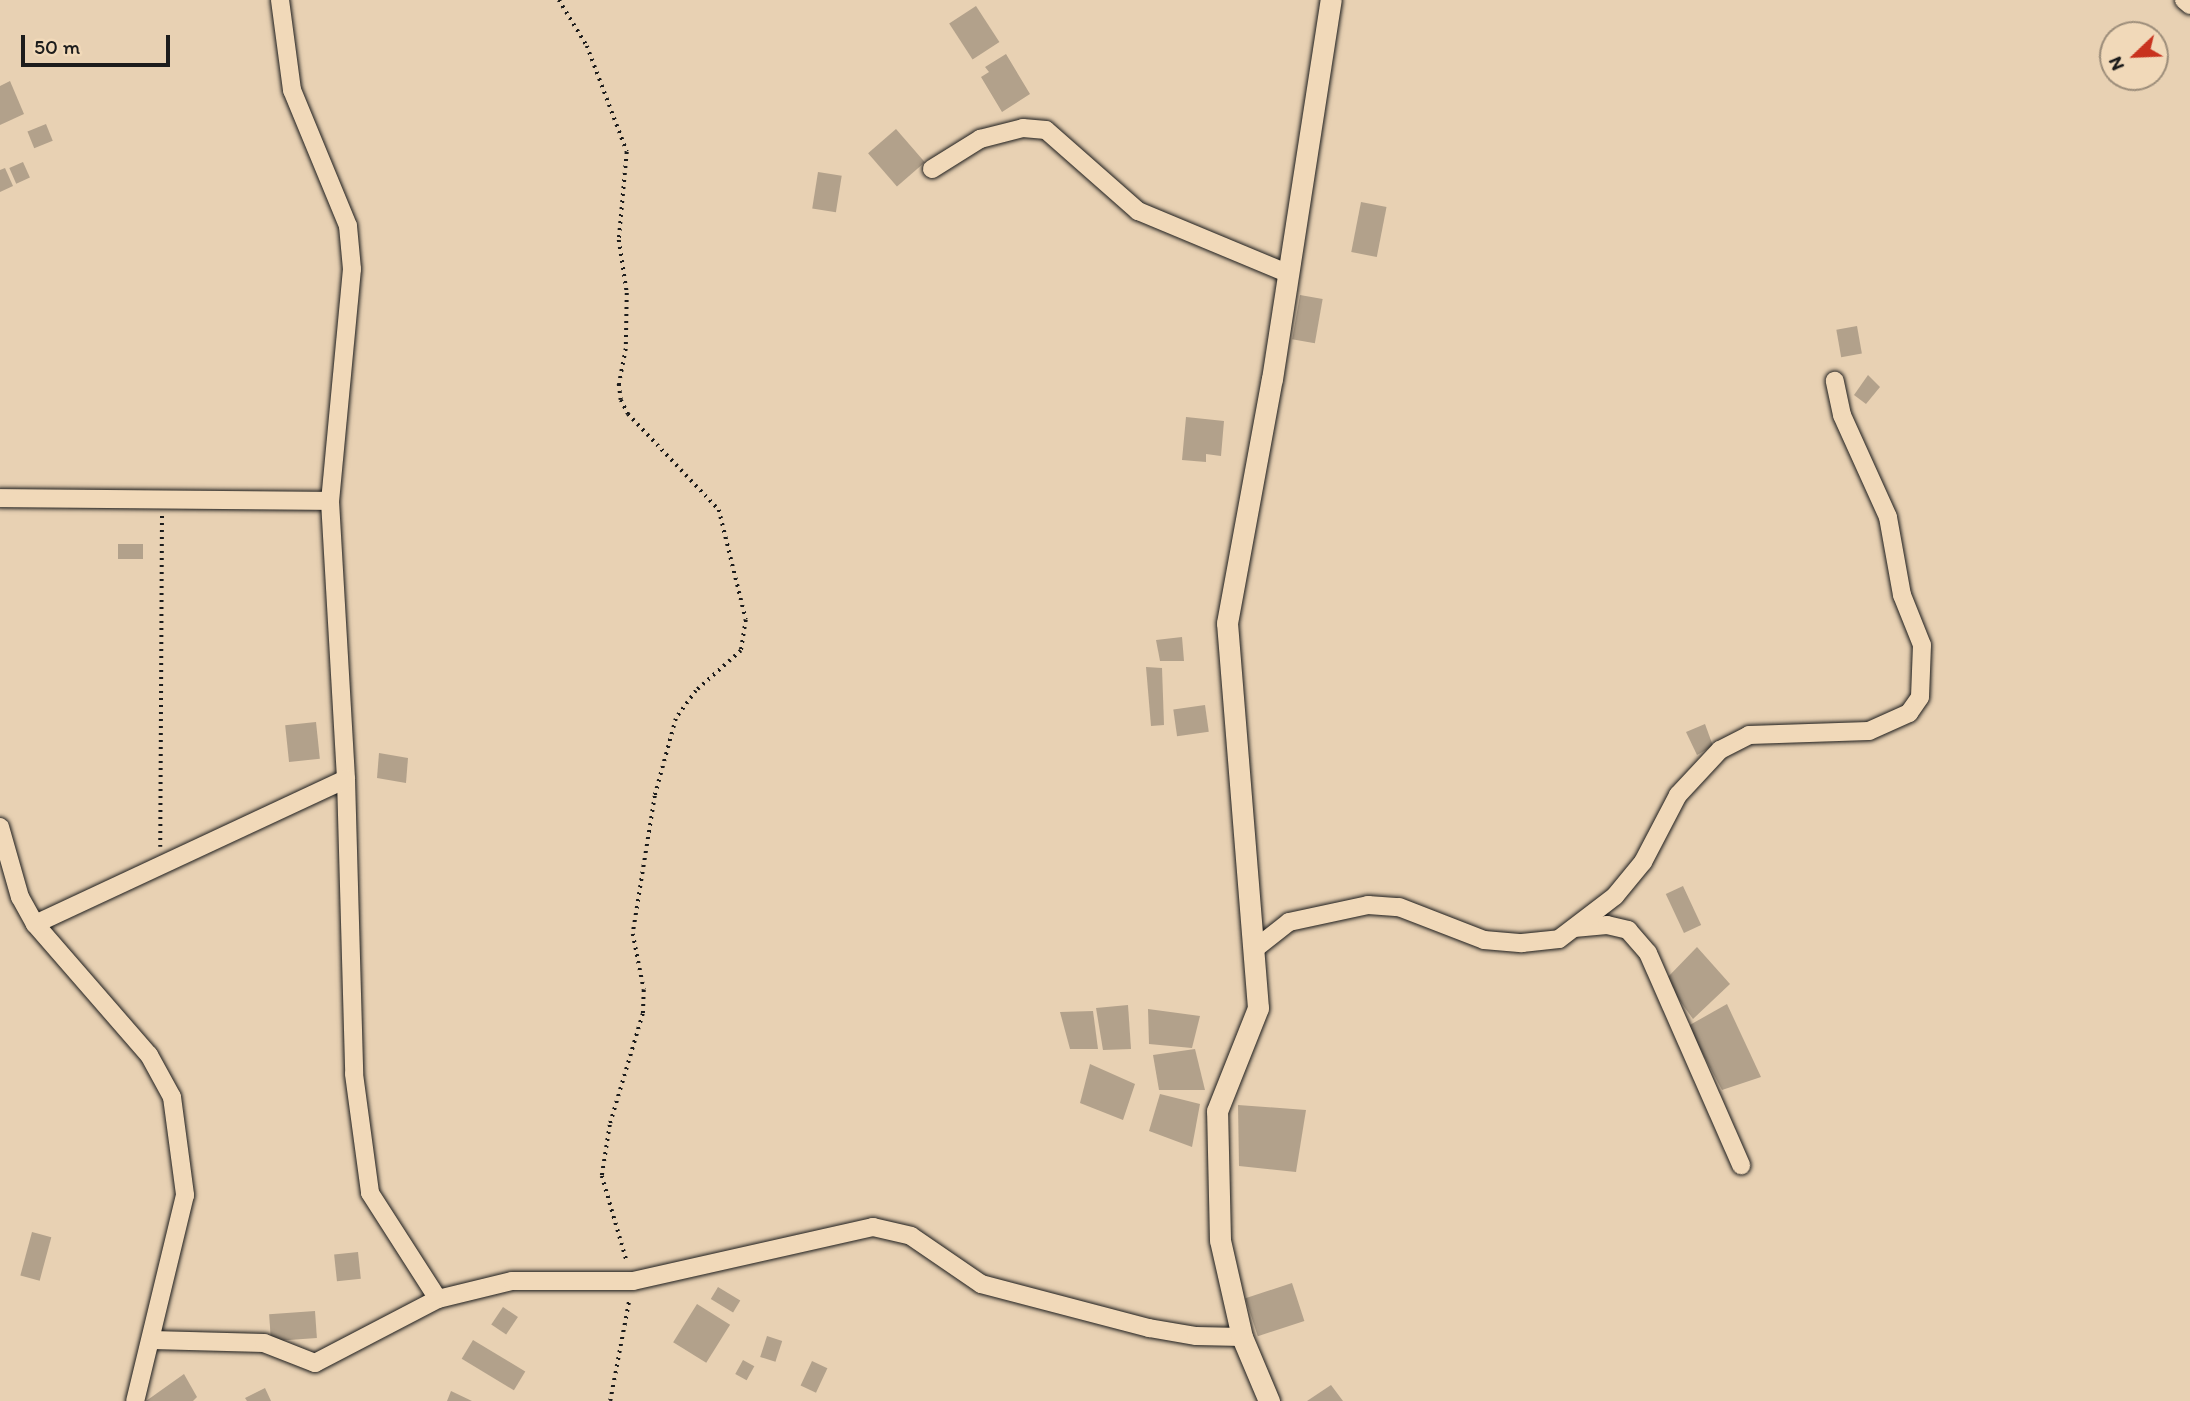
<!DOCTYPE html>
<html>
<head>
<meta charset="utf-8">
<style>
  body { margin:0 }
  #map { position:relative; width:2190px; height:1401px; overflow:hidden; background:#e8d1b3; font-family:Itim,sans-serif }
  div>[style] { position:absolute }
  .building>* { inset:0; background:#b2a18b; transform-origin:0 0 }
  .path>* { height:3.5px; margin-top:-1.75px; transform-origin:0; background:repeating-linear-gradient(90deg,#1c1c1c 0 2px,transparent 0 7px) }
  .roads { filter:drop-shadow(0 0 2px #1c1c1c) drop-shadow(0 0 2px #1c1c1c) }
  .minor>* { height:18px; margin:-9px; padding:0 9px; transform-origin:9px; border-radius:9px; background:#f1d9b9 }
  .tertiary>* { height:21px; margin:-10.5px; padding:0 10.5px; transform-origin:10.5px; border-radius:10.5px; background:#f1d9b9 }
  span { translate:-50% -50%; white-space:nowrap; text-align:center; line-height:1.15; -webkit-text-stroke:6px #f1d9b9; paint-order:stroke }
  .north { position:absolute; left:2099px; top:21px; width:70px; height:70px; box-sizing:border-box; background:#f1d9b9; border:2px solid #9c8d7a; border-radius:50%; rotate:247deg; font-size:19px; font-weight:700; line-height:28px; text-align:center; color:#1c1c1c }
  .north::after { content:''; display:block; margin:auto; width:24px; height:32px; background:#c8321e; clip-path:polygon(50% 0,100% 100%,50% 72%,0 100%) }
  .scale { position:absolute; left:21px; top:35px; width:149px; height:32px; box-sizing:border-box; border:4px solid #1c1c1c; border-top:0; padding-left:9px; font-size:21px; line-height:24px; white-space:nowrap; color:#1c1c1c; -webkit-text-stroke:5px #f1d9b9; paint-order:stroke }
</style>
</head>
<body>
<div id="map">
  <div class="building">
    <i style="left:976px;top:6px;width:43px;height:32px;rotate:57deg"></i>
    <i style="clip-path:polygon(1006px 54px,1030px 94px,1002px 112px,981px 77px,989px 72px,985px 67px)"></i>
    <i style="clip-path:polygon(10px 81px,24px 114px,0 125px,0 86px)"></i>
    <i style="left:46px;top:124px;width:18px;height:20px;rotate:68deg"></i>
    <i style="left:896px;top:129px;width:44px;height:37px;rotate:49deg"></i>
    <i style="left:23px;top:162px;width:17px;height:15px;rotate:66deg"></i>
    <i style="clip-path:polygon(5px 168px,13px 186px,0 192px,0 170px)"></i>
    <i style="left:818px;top:172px;width:24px;height:37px;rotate:9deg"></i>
    <i style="left:1361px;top:202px;width:26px;height:51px;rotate:11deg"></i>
    <i style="left:1300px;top:295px;width:23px;height:45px;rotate:10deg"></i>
    <i style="left:1857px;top:326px;width:28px;height:21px;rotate:80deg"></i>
    <i style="clip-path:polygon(1868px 375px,1880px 387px,1866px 404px,1854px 395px)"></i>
    <i style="clip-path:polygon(1186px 417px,1224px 421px,1221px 456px,1206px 454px,1206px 462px,1182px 460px)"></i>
    <i style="left:118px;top:544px;width:25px;height:15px"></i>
    <i style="clip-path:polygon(1182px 637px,1184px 661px,1160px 661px,1156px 640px)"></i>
    <i style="clip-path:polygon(1146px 667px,1162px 668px,1164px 725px,1151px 726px)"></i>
    <i style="left:1205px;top:705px;width:27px;height:32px;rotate:82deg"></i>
    <i style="left:316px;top:722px;width:37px;height:31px;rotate:84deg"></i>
    <i style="clip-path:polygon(1705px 724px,1713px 746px,1697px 755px,1686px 732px)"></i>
    <i style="clip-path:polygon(379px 753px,408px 758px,406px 783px,377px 778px)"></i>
    <i style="left:1683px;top:886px;width:43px;height:19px;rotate:65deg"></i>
    <i style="clip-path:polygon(1697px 947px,1730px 984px,1693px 1019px,1665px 980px)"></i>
    <i style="clip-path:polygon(1727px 1004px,1761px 1077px,1722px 1090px,1688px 1026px)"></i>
    <i style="clip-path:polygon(1128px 1005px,1131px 1049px,1103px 1050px,1096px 1008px)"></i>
    <i style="clip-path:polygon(1148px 1009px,1200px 1016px,1192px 1048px,1149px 1044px)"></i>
    <i style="clip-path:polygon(1093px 1011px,1098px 1049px,1070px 1049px,1060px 1012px)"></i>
    <i style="clip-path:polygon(1195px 1049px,1205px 1090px,1159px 1090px,1153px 1055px)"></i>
    <i style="clip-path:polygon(1090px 1064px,1135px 1084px,1123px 1120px,1080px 1103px)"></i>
    <i style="clip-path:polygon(1160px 1094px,1200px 1104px,1192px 1147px,1149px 1131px)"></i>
    <i style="clip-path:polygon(1238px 1105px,1306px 1110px,1296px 1172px,1239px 1166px)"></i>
    <i style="left:32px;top:1232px;width:20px;height:45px;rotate:15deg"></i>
    <i style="left:358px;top:1252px;width:27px;height:24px;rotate:84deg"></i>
    <i style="left:1292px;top:1283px;width:40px;height:49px;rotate:72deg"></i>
    <i style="left:718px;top:1287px;width:26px;height:14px;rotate:31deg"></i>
    <i style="left:697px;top:1304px;width:39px;height:45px;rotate:32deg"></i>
    <i style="left:503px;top:1307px;width:18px;height:21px;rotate:34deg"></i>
    <i style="left:315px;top:1311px;width:27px;height:46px;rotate:86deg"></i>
    <i style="left:767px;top:1336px;width:16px;height:22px;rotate:18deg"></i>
    <i style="left:473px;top:1340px;width:61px;height:22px;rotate:31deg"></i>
    <i style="left:743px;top:1360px;width:13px;height:16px;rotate:29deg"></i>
    <i style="left:812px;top:1361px;width:17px;height:27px;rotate:25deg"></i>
    <i style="clip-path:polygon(184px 1374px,197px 1397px,193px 1401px,146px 1401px)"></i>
    <i style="clip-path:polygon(1331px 1385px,1343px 1401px,1307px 1401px)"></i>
    <i style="clip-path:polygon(265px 1388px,271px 1401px,247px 1401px,245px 1398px)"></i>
    <i style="clip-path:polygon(451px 1391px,472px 1401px,447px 1401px)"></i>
  </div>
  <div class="path">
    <i style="left:559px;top:0;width:54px;rotate:58.7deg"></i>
    <i style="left:587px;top:46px;width:113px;rotate:69.3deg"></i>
    <i style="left:627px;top:152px;width:88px;rotate:95.2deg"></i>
    <i style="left:619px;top:240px;width:54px;rotate:81.4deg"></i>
    <i style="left:627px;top:293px;width:56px;rotate:91deg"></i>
    <i style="left:626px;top:349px;width:36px;rotate:101deg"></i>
    <i style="left:619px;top:384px;width:16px;rotate:83deg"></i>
    <i style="left:621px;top:400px;width:16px;rotate:63deg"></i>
    <i style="left:628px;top:414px;width:132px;rotate:46.5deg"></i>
    <i style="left:719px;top:510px;width:113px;rotate:76.2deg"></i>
    <i style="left:746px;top:620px;width:31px;rotate:99deg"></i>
    <i style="left:741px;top:651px;width:60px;rotate:138.4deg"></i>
    <i style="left:696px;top:691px;width:34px;rotate:126deg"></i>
    <i style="left:676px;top:719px;width:80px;rotate:105.3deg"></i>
    <i style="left:655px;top:796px;width:140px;rotate:99.1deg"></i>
    <i style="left:633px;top:934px;width:57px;rotate:78.9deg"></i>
    <i style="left:644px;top:990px;width:24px;rotate:92deg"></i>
    <i style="left:643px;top:1014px;width:116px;rotate:106.6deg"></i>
    <i style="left:610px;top:1125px;width:52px;rotate:98.9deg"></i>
    <i style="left:602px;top:1176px;width:90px;rotate:73.8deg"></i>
    <i style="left:160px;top:847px;width:332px;rotate:-89.7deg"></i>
    <i style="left:610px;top:1401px;width:103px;rotate:-79.3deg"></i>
  </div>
  <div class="roads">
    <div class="minor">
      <i style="left:280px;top:0;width:91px;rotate:82.4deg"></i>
      <i style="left:292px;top:90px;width:147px;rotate:67.6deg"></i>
      <i style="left:348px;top:226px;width:43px;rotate:84.7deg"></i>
      <i style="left:352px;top:269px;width:233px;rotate:95.4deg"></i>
      <i style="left:330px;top:501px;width:278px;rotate:86.7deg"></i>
      <i style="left:346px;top:779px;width:295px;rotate:88.4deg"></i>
      <i style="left:354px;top:1074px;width:120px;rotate:82.3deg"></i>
      <i style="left:370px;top:1193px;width:126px;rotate:57.3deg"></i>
      <i style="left:2184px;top:0;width:8px;rotate:40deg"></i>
      <i style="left:932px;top:169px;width:57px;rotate:-32deg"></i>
      <i style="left:980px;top:139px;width:44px;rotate:-14.3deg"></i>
      <i style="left:1023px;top:128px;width:23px;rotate:5deg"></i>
      <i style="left:1046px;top:130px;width:123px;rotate:41.4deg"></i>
      <i style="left:1138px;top:211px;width:164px;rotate:22.6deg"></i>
      <i style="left:0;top:498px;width:330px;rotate:0.5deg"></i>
      <i style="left:0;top:827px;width:73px;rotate:74.1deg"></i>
      <i style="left:20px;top:897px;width:31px;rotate:61deg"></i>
      <i style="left:35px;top:924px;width:174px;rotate:49deg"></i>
      <i style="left:149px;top:1055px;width:48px;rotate:61.3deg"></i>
      <i style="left:172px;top:1097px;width:99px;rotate:82.4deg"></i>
      <i style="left:185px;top:1195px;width:212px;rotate:103.6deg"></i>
      <i style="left:35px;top:924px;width:343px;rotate:-25deg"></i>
      <i style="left:1574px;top:928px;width:33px;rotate:-5deg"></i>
      <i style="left:1607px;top:925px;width:22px;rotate:13deg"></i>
      <i style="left:1628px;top:930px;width:30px;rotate:49deg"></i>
      <i style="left:1648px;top:953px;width:232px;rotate:66.3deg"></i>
      <i style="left:1256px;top:948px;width:42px;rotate:-38.2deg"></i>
      <i style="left:1289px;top:922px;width:81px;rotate:-12.1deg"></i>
      <i style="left:1368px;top:905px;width:31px;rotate:4deg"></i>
      <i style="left:1399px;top:907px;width:91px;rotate:21.2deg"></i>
      <i style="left:1484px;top:940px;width:38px;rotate:5deg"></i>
      <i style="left:1522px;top:943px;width:37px;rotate:-6deg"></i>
      <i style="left:1559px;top:939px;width:71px;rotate:-37.5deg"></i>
      <i style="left:1615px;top:896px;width:44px;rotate:-50.5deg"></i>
      <i style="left:1643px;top:862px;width:76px;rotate:-62.4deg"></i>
      <i style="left:1678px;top:795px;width:62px;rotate:-47deg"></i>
      <i style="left:1720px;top:750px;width:33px;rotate:-27deg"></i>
      <i style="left:1749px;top:735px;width:120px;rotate:-1.9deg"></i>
      <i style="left:1869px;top:731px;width:44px;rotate:-24.2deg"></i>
      <i style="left:1909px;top:713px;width:19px;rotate:-55deg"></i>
      <i style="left:1920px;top:697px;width:52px;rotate:-87.8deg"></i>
      <i style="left:1922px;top:645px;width:54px;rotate:-111.8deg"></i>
      <i style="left:1902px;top:595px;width:79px;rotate:-100.2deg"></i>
      <i style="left:1888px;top:517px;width:112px;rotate:-114.3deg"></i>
      <i style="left:1842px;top:415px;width:35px;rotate:-102deg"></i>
      <i style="left:152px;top:1340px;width:112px;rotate:1.5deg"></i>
      <i style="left:264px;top:1343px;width:55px;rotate:21.4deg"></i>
      <i style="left:315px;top:1363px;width:139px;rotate:-27.5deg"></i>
      <i style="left:438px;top:1299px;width:76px;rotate:-13.7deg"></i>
      <i style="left:512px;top:1281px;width:121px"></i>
      <i style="left:633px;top:1281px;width:246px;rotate:-12.7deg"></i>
      <i style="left:873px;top:1227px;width:39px;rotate:13deg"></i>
      <i style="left:911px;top:1236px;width:85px;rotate:34.4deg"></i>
      <i style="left:981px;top:1284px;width:174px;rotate:14.7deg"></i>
      <i style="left:1149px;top:1328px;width:48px;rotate:9.7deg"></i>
      <i style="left:1196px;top:1336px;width:46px;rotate:1.2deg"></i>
    </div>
    <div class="tertiary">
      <i style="left:1269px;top:1401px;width:69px;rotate:-112.9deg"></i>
      <i style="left:1242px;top:1337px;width:99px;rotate:-102.8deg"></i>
      <i style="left:1220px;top:1240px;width:129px;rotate:-91.3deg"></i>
      <i style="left:1217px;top:1111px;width:111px;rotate:-68.3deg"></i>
      <i style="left:1258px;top:1008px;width:386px;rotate:-94.6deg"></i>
      <i style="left:1227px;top:623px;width:248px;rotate:-79.6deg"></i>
      <i style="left:1272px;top:379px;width:384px;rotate:-81.2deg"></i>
    </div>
  </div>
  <div class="north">N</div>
  <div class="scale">50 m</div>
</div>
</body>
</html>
